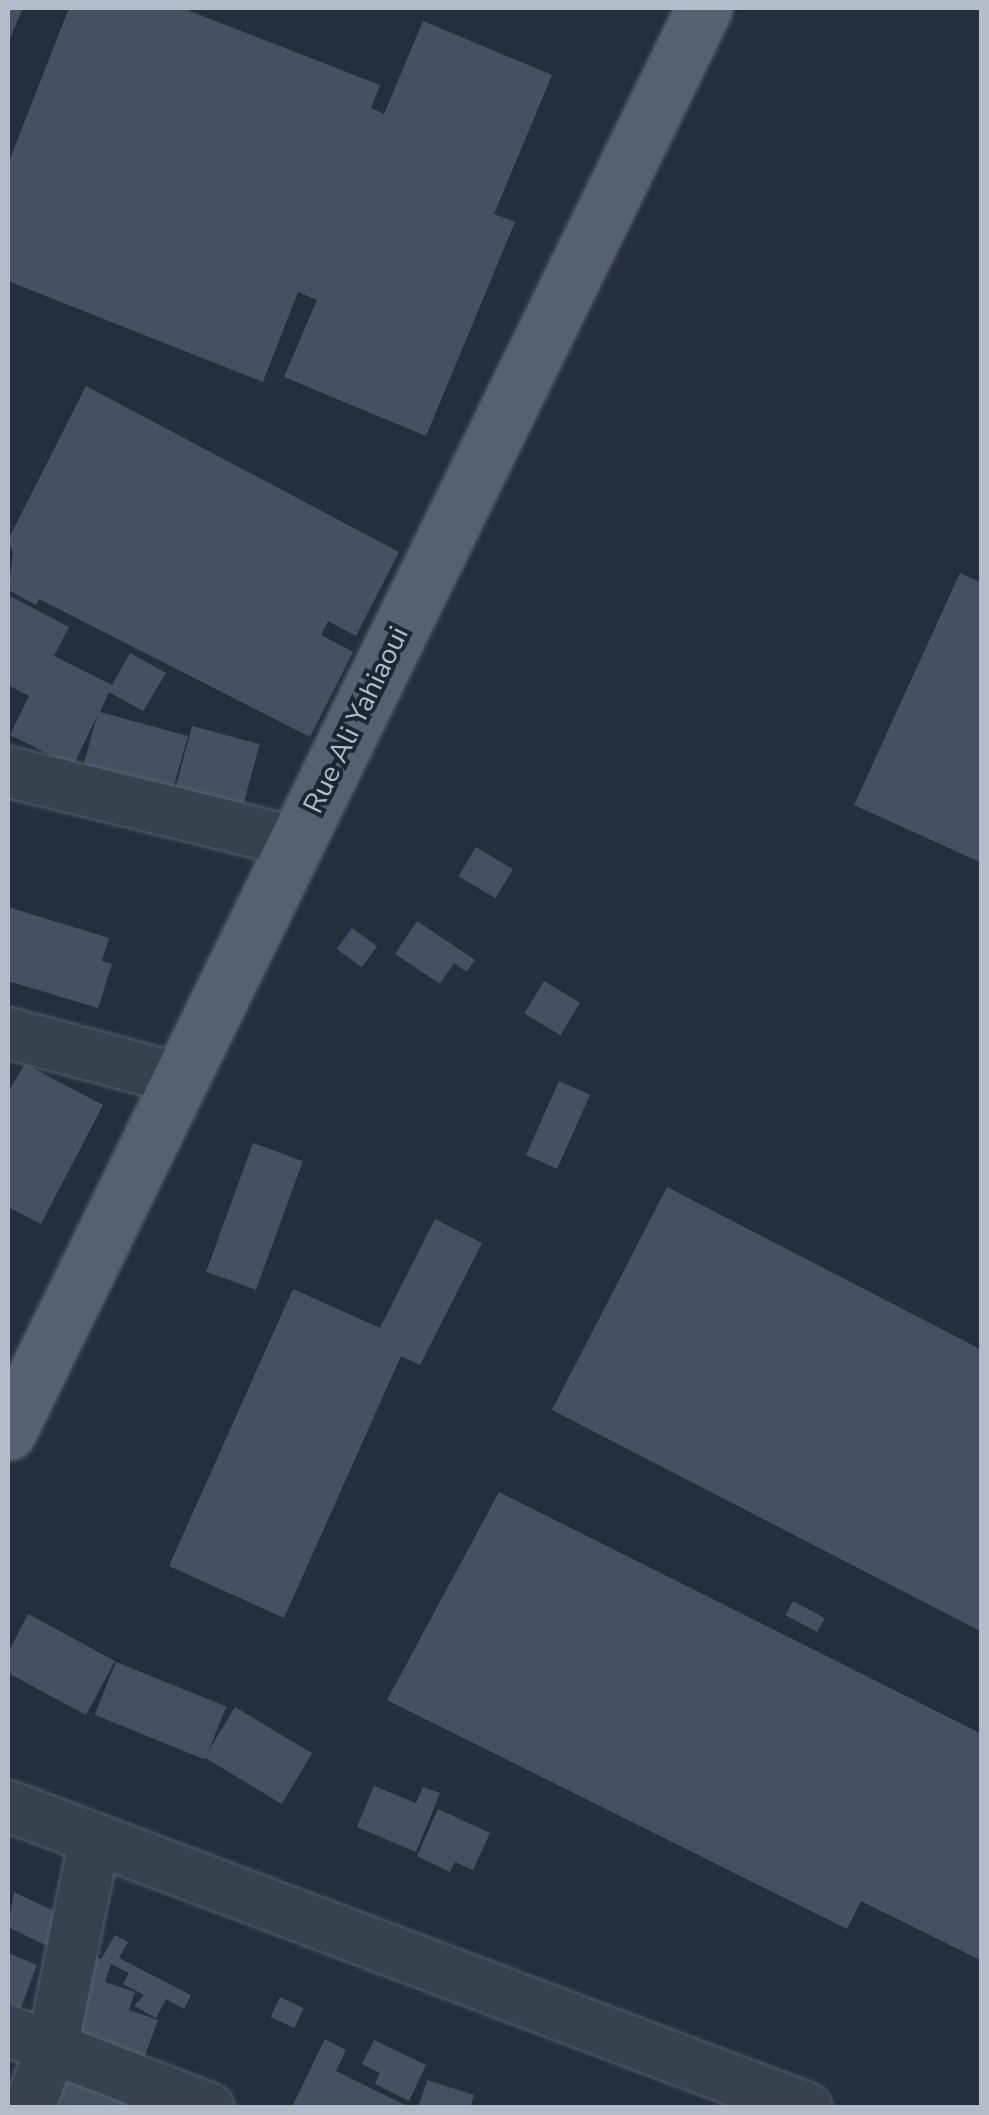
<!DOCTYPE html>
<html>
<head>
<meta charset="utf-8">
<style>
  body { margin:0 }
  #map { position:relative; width:989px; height:2115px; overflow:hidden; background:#242f3e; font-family:"Nunito Sans",sans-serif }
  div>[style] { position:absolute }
  .building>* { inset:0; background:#455162; transform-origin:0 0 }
  .roads { filter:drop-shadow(0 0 2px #565f6c) drop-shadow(0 0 2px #565f6c) }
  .minor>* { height:50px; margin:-25px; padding:0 25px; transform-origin:25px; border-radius:25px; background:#38414e }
  .major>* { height:55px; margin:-27.5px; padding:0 27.5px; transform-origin:27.5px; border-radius:27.5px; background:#56606e }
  span { translate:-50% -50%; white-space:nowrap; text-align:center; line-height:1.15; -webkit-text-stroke:8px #1d2633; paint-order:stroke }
  .street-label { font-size:28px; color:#b4bcc9 }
  .frame { position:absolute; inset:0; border:10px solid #b4bcc9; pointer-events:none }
</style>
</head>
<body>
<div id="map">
  <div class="building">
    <i style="clip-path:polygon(8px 8px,23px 8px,8px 43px)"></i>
    <i style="clip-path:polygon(69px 8px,182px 8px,380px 85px,371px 108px,384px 114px,423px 21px,552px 75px,494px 214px,515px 222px,426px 436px,284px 377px,317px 300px,298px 292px,263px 382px,8px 281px,8px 164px)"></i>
    <i style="clip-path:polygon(86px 386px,399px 552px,356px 636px,328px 621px,321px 635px,353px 652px,310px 737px,39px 599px,36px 605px,8px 590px,13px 553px,8px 540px)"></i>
    <i style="clip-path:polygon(960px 573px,982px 583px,982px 863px,854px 805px)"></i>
    <i style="clip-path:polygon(8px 595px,69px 627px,54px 656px,112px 685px,130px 653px,166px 673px,143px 711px,109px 692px,100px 712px,188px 736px,172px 792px,83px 767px,97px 716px,73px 766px,10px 735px,29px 696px,8px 685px)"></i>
    <i style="left:192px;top:726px;width:70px;height:69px;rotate:15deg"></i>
    <i style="left:476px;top:847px;width:43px;height:34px;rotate:31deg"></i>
    <i style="clip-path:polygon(8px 907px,109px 938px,102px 961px,112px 964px,98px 1008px,8px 981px)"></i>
    <i style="clip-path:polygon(417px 921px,475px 960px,467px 972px,454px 963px,440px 984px,395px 954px)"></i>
    <i style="left:352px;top:928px;width:31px;height:26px;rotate:36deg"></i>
    <i style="left:544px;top:981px;width:42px;height:38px;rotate:31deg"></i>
    <i style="clip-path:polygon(25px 1064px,103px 1105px,41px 1224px,8px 1207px,8px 1092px)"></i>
    <i style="left:559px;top:1081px;width:34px;height:81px;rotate:24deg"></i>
    <i style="left:253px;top:1143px;width:53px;height:137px;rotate:20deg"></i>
    <i style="clip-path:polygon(667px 1187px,982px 1350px,982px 1632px,552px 1410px)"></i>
    <i style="clip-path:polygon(435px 1219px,482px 1243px,420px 1365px,401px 1356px,284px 1618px,169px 1566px,293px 1289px,380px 1328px)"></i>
    <i style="clip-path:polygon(499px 1492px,982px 1734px,982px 1961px,861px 1901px,847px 1929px,387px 1700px)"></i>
    <i style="left:793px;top:1601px;width:36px;height:16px;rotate:28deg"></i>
    <i style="clip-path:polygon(28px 1614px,115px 1661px,86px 1715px,8px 1673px,8px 1653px)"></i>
    <i style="left:116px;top:1662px;width:119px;height:57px;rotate:22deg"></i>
    <i style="left:235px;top:1707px;width:90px;height:59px;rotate:31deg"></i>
    <i style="clip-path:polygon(374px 1786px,416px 1803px,423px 1787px,440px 1793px,416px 1852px,357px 1827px)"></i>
    <i style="clip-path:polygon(438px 1809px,490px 1833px,473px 1870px,455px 1862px,450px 1872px,417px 1856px)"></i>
    <i style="clip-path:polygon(14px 1892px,66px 1917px,51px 1948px,8px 1927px)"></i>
    <i style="clip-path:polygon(115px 1935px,128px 1942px,119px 1958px,191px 1995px,184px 2009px,166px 1999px,156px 2018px,134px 2006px,144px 1995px,123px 1984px,129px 1973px,111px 1964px,105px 1982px,135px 1992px,129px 2010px,158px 2020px,142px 2063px,41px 2026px,69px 1948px,101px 1959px)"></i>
    <i style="clip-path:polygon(8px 1953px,37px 1965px,21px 2008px,8px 2003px)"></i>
    <i style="left:280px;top:1997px;width:26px;height:22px;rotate:25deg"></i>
    <i style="clip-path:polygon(325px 2039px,346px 2050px,336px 2071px,411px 2108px,293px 2105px)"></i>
    <i style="clip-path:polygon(374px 2040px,426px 2065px,409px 2101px,375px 2084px,380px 2073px,362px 2064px)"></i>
    <i style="clip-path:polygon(35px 2056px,133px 2108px,11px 2108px)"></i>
    <i style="clip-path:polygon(427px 2080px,474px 2095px,470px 2108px,418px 2108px)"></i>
  </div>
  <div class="roads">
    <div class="minor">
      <i style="left:8px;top:772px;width:296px;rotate:13.7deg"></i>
      <i style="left:8px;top:1033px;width:178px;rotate:15deg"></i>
      <i style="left:8px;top:1806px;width:854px;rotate:20.71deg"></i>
      <i style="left:8px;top:2031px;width:215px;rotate:21deg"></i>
      <i style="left:29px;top:2108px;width:64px;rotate:-69deg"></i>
      <i style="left:52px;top:2048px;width:213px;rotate:-78.4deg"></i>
    </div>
    <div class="major">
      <i style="left:8px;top:1432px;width:1585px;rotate:-63.95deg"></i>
    </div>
  </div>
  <div class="street-label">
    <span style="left:356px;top:720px;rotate:-64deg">Rue Ali Yahiaoui</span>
  </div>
  <div class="frame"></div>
</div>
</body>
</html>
